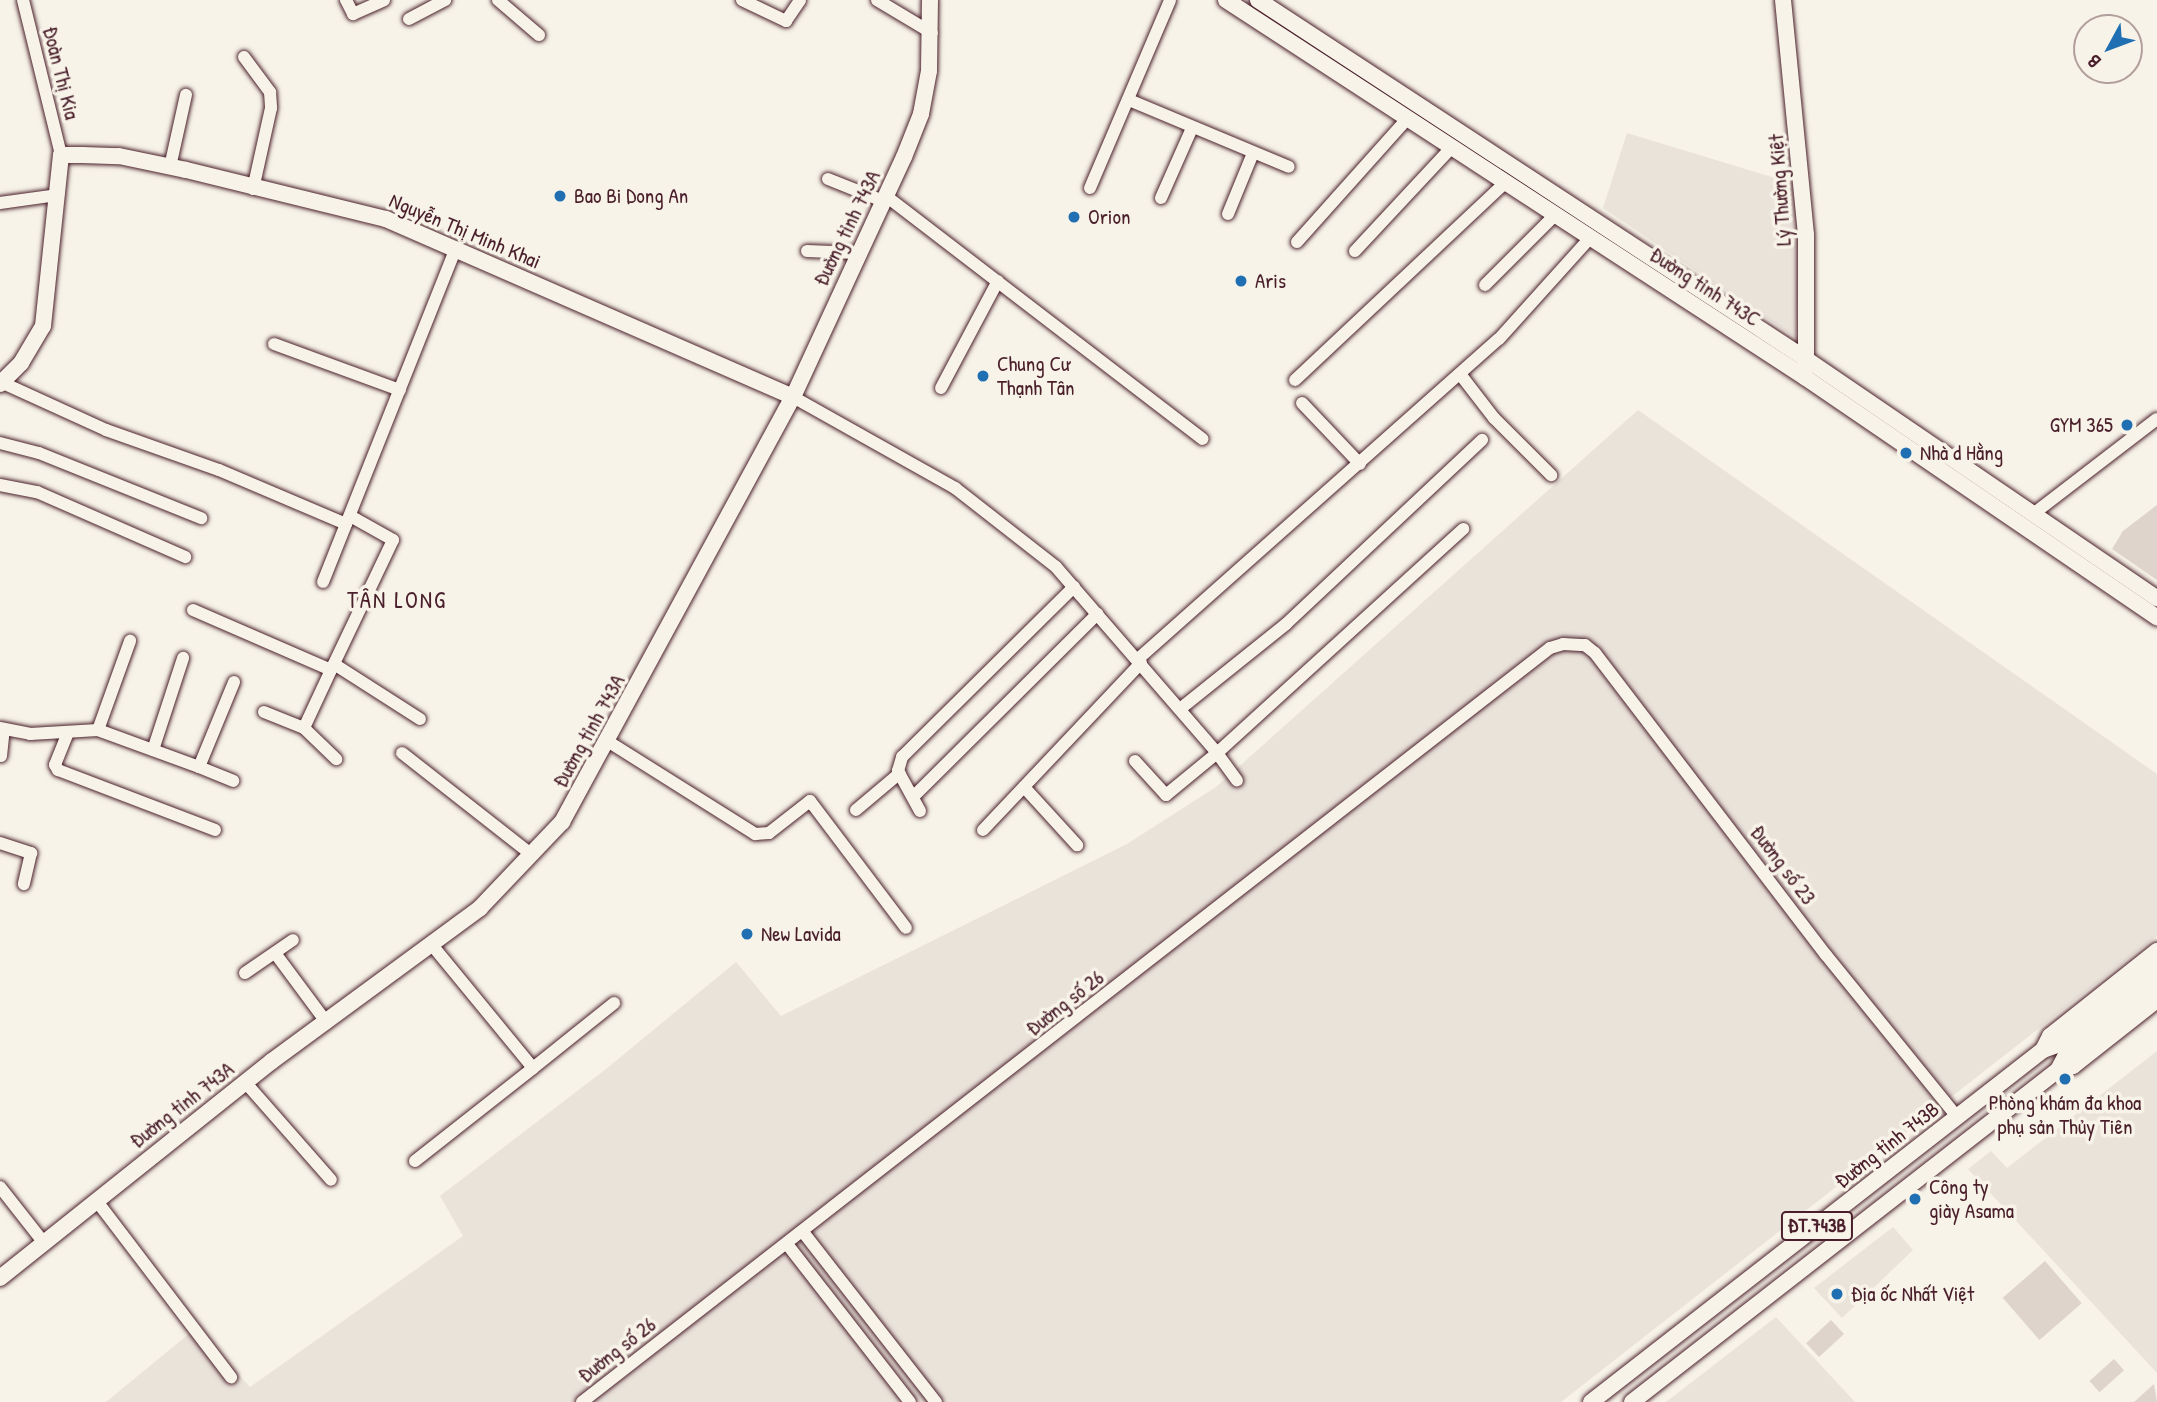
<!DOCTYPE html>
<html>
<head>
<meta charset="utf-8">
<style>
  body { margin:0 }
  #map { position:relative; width:2157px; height:1402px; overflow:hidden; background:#f7f3e8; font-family:"Patrick Hand",sans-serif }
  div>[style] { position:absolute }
  .built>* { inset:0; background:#eae3da }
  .green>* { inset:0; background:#ded4cc; transform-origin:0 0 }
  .roads { filter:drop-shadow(0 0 2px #4a1f2b) drop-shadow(0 0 2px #4a1f2b) }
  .minor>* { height:12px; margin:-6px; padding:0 6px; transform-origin:6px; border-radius:6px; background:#f7f3e8 }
  .major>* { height:16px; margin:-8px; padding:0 8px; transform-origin:8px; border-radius:8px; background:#f7f3e8 }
  .dots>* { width:19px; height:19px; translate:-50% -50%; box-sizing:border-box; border:4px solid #f7f3e8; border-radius:50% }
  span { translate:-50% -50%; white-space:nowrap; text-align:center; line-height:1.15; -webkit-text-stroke:7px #f7f3e8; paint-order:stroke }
  .shield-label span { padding:2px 5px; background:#f7f3e8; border:2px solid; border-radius:5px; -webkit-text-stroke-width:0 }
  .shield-label { font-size:19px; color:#4a1f2b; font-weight:700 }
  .street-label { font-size:21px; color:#4a1f2b }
  .poi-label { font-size:21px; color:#4a1f2b }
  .left { translate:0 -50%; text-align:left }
  .right { translate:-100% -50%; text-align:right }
  .neighbourhood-label { font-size:23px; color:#4a1f2b; letter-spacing:2px }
  .north { position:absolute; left:2073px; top:14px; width:70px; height:70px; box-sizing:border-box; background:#f7f3e8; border:2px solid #b29e9c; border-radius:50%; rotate:229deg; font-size:19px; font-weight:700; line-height:28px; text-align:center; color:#4a1f2b }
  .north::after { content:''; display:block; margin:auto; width:24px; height:32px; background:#1f6fb2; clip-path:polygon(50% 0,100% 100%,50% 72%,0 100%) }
</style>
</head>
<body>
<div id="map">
  <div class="built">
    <i style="clip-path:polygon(1627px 133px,1801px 186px,1796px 338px,1603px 208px)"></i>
    <i style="clip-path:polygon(1638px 410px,2157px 774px,2157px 936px,1561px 1402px,106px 1402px,196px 1328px,250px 1387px,463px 1236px,440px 1196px,606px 1069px,736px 962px,781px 1016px,1127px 844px,1216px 787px)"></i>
    <i style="clip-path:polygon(2157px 1051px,2157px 1373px,1968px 1169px,1991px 1151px,2007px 1168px)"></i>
    <i style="clip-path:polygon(1893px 1227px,1913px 1250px,1842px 1318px,1814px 1288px)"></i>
    <i style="clip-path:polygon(1776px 1317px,1855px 1402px,1666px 1402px)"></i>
  </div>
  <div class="green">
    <i style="clip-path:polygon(2157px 505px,2157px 580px,2112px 549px,2123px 531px)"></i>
    <i style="left:2045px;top:1261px;width:56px;height:56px;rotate:49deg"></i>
    <i style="left:1831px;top:1320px;width:19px;height:34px;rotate:47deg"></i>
    <i style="left:2114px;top:1359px;width:15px;height:33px;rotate:48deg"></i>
    <i style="clip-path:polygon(2154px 1384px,2157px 1402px,2134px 1402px)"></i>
  </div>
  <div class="roads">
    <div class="minor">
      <i style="left:23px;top:0;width:160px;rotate:76.2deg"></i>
      <i style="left:346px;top:0;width:16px;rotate:63deg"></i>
      <i style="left:353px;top:14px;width:34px;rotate:-24deg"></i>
      <i style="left:498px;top:0;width:54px;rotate:40.5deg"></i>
      <i style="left:742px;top:0;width:49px;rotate:25.5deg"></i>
      <i style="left:786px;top:21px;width:25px;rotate:-56deg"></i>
      <i style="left:877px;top:0;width:64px;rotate:31deg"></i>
      <i style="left:409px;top:19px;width:41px;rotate:-27.8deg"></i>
      <i style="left:244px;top:57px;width:44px;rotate:53.4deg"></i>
      <i style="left:270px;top:92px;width:16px;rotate:86deg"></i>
      <i style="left:271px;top:108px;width:83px;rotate:102.5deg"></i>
      <i style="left:1129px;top:100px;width:173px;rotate:22.7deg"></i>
      <i style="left:170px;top:167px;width:74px;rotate:-77.5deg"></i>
      <i style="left:828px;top:179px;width:59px;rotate:21.8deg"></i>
      <i style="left:1090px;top:188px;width:204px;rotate:-66.9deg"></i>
      <i style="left:886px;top:196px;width:399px;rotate:37.5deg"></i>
      <i style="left:1161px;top:198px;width:77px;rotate:-66.1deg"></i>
      <i style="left:0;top:203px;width:59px;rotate:-7.9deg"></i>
      <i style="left:1228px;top:214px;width:66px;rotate:-67.7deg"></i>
      <i style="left:1297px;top:242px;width:165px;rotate:-48.2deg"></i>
      <i style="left:807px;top:251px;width:50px;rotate:2.3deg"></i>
      <i style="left:1355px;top:251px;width:142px;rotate:-47deg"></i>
      <i style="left:1485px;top:285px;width:99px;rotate:-45deg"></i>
      <i style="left:274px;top:344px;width:134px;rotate:20.1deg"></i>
      <i style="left:1460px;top:374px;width:56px;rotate:52.3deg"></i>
      <i style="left:1494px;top:418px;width:81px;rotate:45deg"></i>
      <i style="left:1295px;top:380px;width:289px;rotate:-43.2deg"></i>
      <i style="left:3px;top:383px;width:113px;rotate:24.5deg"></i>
      <i style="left:106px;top:430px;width:120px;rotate:19.5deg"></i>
      <i style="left:219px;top:470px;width:138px;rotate:23deg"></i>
      <i style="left:941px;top:388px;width:121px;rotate:-62deg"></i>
      <i style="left:793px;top:397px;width:186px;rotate:29.3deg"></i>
      <i style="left:955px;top:488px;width:128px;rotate:38deg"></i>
      <i style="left:1056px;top:567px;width:246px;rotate:49.1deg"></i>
      <i style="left:1217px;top:753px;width:333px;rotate:-42.3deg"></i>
      <i style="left:1302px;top:403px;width:84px;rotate:46.4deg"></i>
      <i style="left:0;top:443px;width:40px;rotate:14.4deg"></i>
      <i style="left:39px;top:453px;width:175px;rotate:21.9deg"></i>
      <i style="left:0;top:485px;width:38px;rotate:11deg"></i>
      <i style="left:37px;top:492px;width:162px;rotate:23.7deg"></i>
      <i style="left:2033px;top:514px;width:156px;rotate:-37.5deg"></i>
      <i style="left:323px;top:582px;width:360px;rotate:-68.3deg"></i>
      <i style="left:193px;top:610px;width:150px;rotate:23.5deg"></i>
      <i style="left:331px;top:670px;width:144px;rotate:-64.5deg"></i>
      <i style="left:393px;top:540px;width:49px;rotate:-150.8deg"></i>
      <i style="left:1138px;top:659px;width:482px;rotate:-41.6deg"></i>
      <i style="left:1499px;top:339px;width:136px;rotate:-48deg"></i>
      <i style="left:334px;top:664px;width:102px;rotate:32.6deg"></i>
      <i style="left:331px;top:670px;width:64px;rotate:115deg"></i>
      <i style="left:304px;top:728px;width:45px;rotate:44.1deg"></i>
      <i style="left:1180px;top:709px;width:136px;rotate:-38.7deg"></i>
      <i style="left:1286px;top:624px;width:269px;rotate:-43.2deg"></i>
      <i style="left:264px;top:712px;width:43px;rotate:21.8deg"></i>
      <i style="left:0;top:728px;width:31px;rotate:11deg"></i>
      <i style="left:30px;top:734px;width:68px;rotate:-3.4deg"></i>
      <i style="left:98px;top:730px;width:108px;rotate:20.1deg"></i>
      <i style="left:199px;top:767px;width:92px;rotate:-67.6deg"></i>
      <i style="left:98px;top:730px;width:95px;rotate:-70.2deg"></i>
      <i style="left:67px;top:735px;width:32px;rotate:112deg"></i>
      <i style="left:55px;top:765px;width:6px;rotate:59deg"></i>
      <i style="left:58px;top:770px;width:168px;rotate:20.9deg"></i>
      <i style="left:609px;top:742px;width:173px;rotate:32.2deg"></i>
      <i style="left:755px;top:834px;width:14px;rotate:-4deg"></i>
      <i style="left:769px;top:833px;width:52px;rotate:-38deg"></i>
      <i style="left:810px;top:801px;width:159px;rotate:52.9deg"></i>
      <i style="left:153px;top:750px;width:97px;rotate:-71.9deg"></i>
      <i style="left:402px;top:753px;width:165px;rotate:38.1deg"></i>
      <i style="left:1px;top:756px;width:27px;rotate:-84deg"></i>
      <i style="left:1135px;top:761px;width:46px;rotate:47.6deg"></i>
      <i style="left:1166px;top:795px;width:66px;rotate:-39.5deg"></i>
      <i style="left:1217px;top:753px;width:34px;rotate:54deg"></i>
      <i style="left:199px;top:767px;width:37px;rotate:22deg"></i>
      <i style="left:1024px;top:787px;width:79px;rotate:47.6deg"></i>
      <i style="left:913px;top:797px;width:260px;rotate:-44.8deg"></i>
      <i style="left:856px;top:810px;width:57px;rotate:-40.1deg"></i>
      <i style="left:920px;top:811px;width:46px;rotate:-118.8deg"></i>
      <i style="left:898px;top:771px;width:15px;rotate:-74deg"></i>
      <i style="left:902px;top:757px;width:242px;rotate:-44.7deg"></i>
      <i style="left:983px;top:830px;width:230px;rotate:-46.6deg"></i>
      <i style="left:0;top:843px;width:33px;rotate:18deg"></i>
      <i style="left:31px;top:853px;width:32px;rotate:103deg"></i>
      <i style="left:275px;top:953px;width:87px;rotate:53.4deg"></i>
      <i style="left:245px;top:973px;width:58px;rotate:-34.5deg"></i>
      <i style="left:533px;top:1068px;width:104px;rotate:-38.7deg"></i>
      <i style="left:245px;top:1082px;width:130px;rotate:48.7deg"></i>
      <i style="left:415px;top:1161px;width:150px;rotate:-38.2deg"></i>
      <i style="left:533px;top:1068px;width:159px;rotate:-129.4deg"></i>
      <i style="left:0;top:1187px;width:71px;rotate:51.8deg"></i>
      <i style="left:96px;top:1200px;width:223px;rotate:52.7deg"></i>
      <i style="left:803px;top:1232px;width:216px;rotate:52deg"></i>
      <i style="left:787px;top:1244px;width:200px;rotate:52.1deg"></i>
      <i style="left:582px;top:1402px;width:1227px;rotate:-37.92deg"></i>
      <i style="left:1550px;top:648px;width:14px;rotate:-17deg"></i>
      <i style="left:1563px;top:644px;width:22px;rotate:3deg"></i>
      <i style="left:1585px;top:645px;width:13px;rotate:39deg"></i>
      <i style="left:1595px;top:653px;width:380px;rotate:52.6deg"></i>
      <i style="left:1826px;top:955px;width:208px;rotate:51deg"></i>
    </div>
    <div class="major">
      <i style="left:1226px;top:0;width:692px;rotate:33.09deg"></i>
      <i style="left:1806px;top:378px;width:425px;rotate:34.3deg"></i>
      <i style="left:1258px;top:0;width:655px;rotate:33.23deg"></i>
      <i style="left:1806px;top:359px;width:425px;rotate:34.3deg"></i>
      <i style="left:1783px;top:0;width:236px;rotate:84.4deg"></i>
      <i style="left:1806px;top:235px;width:132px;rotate:90deg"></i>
      <i style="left:0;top:384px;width:30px;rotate:-45deg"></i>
      <i style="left:21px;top:363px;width:43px;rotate:-59.3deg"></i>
      <i style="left:43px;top:326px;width:172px;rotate:-84deg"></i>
      <i style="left:61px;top:155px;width:21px"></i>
      <i style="left:82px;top:155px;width:37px;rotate:2deg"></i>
      <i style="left:119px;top:156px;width:68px;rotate:11.8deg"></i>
      <i style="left:186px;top:170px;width:206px;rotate:13.8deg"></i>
      <i style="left:386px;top:219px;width:444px;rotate:23.6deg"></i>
      <i style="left:2043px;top:1050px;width:16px;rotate:-63deg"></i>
      <i style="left:2050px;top:1036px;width:137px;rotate:-38.5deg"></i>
      <i style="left:2058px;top:1070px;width:15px;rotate:-62deg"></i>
      <i style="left:2065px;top:1057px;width:117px;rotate:-38.4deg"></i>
      <i style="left:0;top:1278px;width:348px;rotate:-38.6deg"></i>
      <i style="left:272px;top:1061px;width:258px;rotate:-36.3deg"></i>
      <i style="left:480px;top:908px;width:119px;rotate:-46.4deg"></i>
      <i style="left:562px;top:822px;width:484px;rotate:-61.5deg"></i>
      <i style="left:793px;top:397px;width:264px;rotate:-65.2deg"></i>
      <i style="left:904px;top:157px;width:46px;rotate:-68.4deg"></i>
      <i style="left:921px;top:114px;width:44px;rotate:-79.5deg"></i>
      <i style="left:929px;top:71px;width:71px;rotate:-89.2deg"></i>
      <i style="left:1591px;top:1402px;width:573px;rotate:-37.91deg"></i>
      <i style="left:2043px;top:1050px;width:15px;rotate:-20deg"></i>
      <i style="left:2057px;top:1045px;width:127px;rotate:-38deg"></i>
      <i style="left:1632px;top:1402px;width:540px;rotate:-37.93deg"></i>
      <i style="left:2058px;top:1070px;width:16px;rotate:-15deg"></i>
      <i style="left:2073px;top:1066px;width:107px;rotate:-38.2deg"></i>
    </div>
  </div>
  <div class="dots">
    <i style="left:560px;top:196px;background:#1f6fb2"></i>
    <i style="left:1074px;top:217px;background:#1f6fb2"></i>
    <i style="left:1241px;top:281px;background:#1f6fb2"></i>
    <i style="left:983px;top:376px;background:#1f6fb2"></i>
    <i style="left:2127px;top:425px;background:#1f6fb2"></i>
    <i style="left:1906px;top:453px;background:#1f6fb2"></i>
    <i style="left:747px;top:934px;background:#1f6fb2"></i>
    <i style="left:2065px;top:1079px;background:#1f6fb2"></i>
    <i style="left:1915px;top:1199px;background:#1f6fb2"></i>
    <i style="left:1837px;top:1294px;background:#1f6fb2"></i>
  </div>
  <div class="shield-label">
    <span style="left:1817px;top:1226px">ĐT.743B</span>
  </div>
  <div class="street-label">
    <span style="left:61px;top:73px;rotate:76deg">Đoàn Thị Kia</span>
    <span style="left:1780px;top:190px;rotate:-94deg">Lý Thường Kiệt</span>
    <span style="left:847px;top:228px;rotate:-64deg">Đường tỉnh 743A</span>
    <span style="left:465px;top:231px;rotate:23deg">Nguyễn Thị Minh Khai</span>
    <span style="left:1705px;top:287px;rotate:33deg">Đường tỉnh 743C</span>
    <span style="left:589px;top:731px;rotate:-61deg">Đường tỉnh 743A</span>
    <span style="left:1783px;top:865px;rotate:53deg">Đường số 23</span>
    <span style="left:1065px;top:1003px;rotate:-38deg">Đường số 26</span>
    <span style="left:182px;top:1105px;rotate:-38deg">Đường tỉnh 743A</span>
    <span style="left:1887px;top:1145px;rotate:-38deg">Đường tỉnh 743B</span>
    <span style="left:617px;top:1350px;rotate:-38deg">Đường số 26</span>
  </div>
  <div class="poi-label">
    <span class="left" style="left:574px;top:196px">Bao Bi Dong An</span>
    <span class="left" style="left:1088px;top:217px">Orion</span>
    <span class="left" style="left:1255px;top:281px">Aris</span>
    <span class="left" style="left:997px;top:376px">Chung Cư<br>Thạnh Tân</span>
    <span class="right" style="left:2113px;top:425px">GYM 365</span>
    <span class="left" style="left:1920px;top:453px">Nhà d Hằng</span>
    <span class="left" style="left:761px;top:934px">New Lavida</span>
    <span style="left:2065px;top:1115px">Phòng khám đa khoa<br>phụ sản Thủy Tiên</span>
    <span class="left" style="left:1929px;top:1199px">Công ty<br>giày Asama</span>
    <span class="left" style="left:1851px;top:1294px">Địa ốc Nhất Việt</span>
  </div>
  <div class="neighbourhood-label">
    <span style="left:397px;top:600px">TÂN LONG</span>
  </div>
  <div class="north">B</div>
</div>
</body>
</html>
